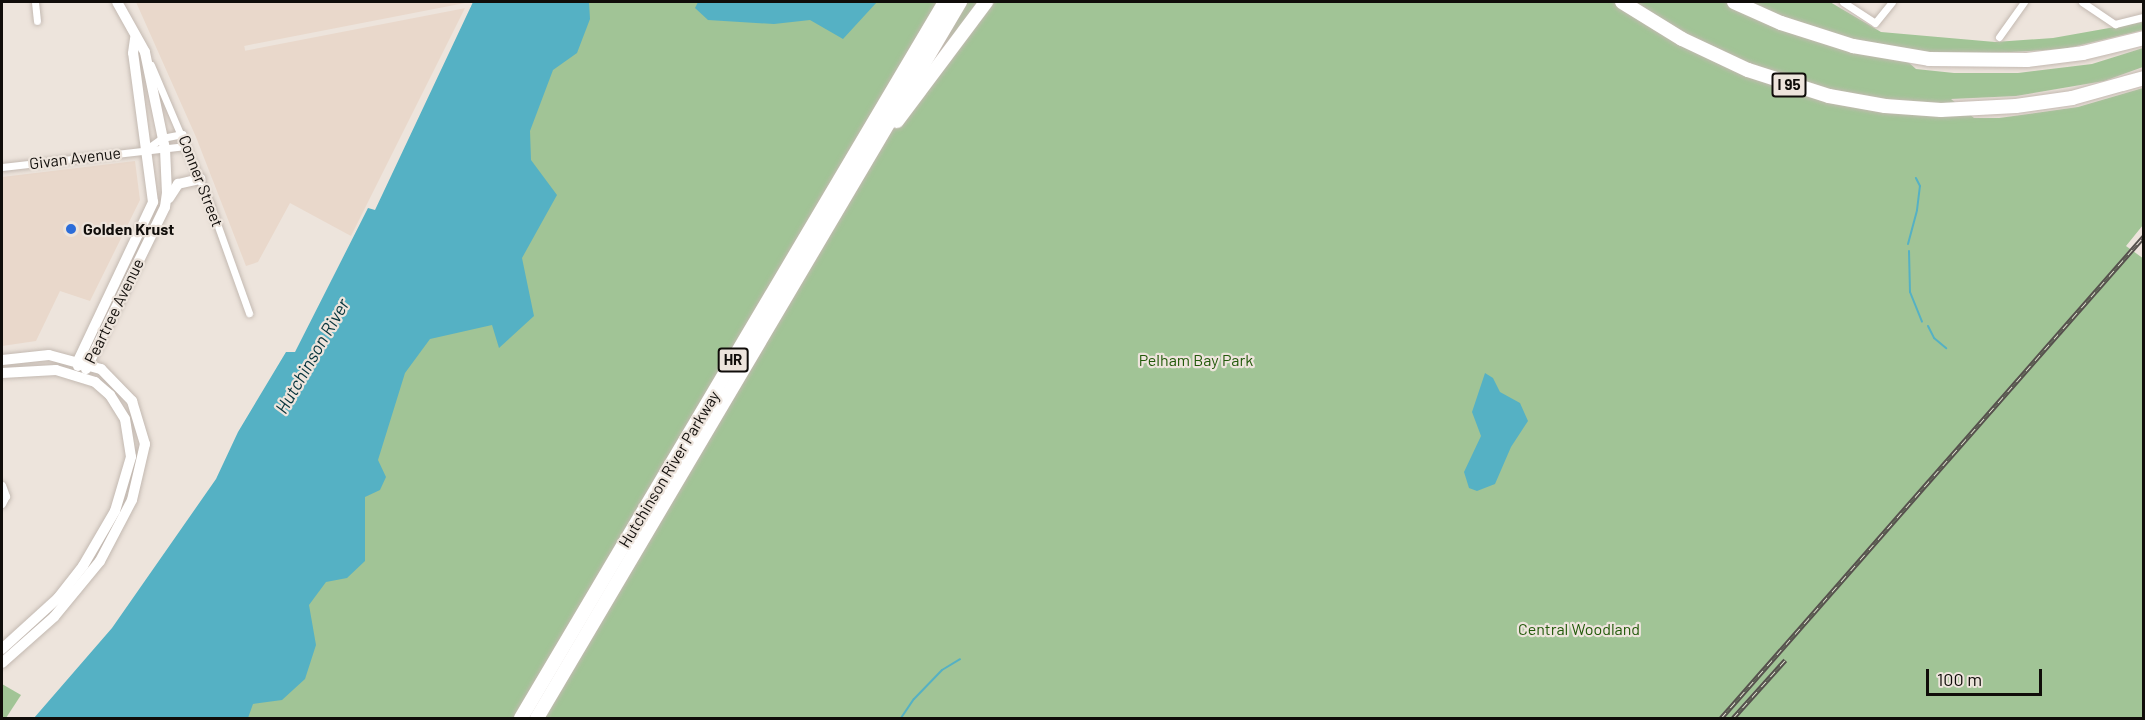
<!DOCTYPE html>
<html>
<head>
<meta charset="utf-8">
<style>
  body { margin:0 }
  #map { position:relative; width:2145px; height:720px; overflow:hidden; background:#ede4dc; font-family:Barlow,sans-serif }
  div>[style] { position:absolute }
  .built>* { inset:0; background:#e9d8cb }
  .green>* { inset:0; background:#a1c496 }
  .water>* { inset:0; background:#55b1c4 }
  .pier>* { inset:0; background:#ede4dc; transform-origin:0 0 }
  .stream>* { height:2px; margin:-1px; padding:0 1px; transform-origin:1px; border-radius:1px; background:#55b1c4 }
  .roads { filter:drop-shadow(0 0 2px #c3b9b1) drop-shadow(0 0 2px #c3b9b1) }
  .minor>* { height:7px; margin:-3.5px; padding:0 3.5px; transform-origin:3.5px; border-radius:3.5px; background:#fff }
  .secondary>* { height:10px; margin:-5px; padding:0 5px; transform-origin:5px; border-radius:5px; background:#fff }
  .motorway>* { height:14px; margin:-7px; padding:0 7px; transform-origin:7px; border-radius:7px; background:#fff }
  .rail>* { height:4.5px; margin-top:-2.25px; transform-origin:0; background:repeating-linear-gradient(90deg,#ede4dc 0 7px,#56514d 0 14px); box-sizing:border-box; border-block:2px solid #56514d }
  .dots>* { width:16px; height:16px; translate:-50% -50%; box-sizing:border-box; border:3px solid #ede4dc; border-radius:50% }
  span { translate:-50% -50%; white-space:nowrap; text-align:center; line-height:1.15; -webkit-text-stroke:4.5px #ede4dc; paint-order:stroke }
  .shield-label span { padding:2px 4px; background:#ede4dc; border:2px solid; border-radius:4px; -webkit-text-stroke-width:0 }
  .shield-label { font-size:15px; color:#100d0a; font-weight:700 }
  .street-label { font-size:16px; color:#100d0a }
  .poi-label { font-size:16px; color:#100d0a; font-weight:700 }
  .left { translate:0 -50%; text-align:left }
  .park-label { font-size:16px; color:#22590a }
  .water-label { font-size:18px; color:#05333b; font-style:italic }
  .frame { position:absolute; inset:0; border:3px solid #100d0a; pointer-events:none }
  .scale { position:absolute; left:1926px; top:669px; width:116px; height:27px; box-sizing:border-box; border:3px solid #100d0a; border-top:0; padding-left:8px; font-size:18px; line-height:21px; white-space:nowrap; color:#100d0a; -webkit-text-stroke:4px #ede4dc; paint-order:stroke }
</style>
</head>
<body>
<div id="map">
  <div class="built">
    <i style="clip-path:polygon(136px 2px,468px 2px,351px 236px,290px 203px,258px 262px,246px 266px,196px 137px)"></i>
    <i style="clip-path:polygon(135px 161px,140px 200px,90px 301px,60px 291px,36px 341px,2px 346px,2px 177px)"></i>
  </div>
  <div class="green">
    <i style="clip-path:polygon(550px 2px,1830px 2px,1881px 32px,1995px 42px,2053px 38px,2143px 22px,2143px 30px,2064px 49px,1954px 55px,1892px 48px,1916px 69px,1954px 73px,2018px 73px,2092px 64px,2143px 48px,2143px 67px,2104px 81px,2016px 96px,1951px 99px,1974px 118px,1999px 118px,2078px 107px,2143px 88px,2143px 225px,2126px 246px,2144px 259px,2143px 718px,209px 718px)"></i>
    <i style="clip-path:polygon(2px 684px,21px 695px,6px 718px,2px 718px)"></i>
  </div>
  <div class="water">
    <i style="clip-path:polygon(473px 2px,589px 2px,590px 19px,577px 53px,553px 70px,530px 131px,531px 160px,557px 195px,522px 258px,534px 316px,499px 348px,492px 325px,430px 339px,405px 373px,378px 460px,386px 477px,380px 490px,365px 497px,365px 561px,347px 578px,326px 582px,309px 605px,316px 645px,305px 679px,282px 700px,253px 704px,248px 718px,34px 718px,112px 628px,216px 479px,238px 432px,286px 352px,295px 352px,368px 208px,375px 210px)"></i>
    <i style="clip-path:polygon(698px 2px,840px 3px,877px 2px,843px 39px,810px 20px,774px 24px,708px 20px,695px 8px)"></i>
    <i style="clip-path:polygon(1485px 373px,1493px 378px,1500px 392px,1520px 403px,1528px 421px,1511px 447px,1495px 484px,1477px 491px,1469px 488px,1464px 472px,1481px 436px,1472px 412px)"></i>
  </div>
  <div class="pier">
    <i style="left:470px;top:2px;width:5px;height:230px;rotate:79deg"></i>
  </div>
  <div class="stream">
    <i style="left:1908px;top:244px;width:35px;rotate:-75deg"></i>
    <i style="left:1917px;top:210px;width:24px;rotate:-83deg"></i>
    <i style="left:1920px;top:186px;width:9px;rotate:-117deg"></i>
    <i style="left:1909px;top:251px;width:41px;rotate:88.6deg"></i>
    <i style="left:1910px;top:292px;width:32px;rotate:68deg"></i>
    <i style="left:1928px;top:326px;width:13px;rotate:63deg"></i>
    <i style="left:1934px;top:338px;width:16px;rotate:40deg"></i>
    <i style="left:901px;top:718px;width:23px;rotate:-56deg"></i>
    <i style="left:914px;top:699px;width:40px;rotate:-46deg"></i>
    <i style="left:942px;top:670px;width:21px;rotate:-31deg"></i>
  </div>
  <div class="roads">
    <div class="minor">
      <i style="left:35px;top:2px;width:19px;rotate:84deg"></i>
      <i style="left:1843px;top:2px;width:38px;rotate:33deg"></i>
      <i style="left:1875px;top:23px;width:27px;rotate:-51deg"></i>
      <i style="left:2082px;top:2px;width:40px;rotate:34deg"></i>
      <i style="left:2115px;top:24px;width:30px;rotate:-14deg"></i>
      <i style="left:1999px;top:37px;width:43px;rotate:-54.5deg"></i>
      <i style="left:151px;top:65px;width:151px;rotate:67deg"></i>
      <i style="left:210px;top:204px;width:116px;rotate:70.3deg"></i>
      <i style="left:148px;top:148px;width:17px;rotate:-36deg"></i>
      <i style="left:162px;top:138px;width:21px;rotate:-11deg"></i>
      <i style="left:2px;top:167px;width:185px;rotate:-6.5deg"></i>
      <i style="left:2px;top:485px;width:12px;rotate:70deg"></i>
      <i style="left:6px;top:496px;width:9px;rotate:117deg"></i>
    </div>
    <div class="secondary">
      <i style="left:169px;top:198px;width:17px;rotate:-57deg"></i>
      <i style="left:178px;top:184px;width:23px;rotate:-13deg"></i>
      <i style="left:2px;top:360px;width:47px;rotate:-6.1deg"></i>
      <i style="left:49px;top:355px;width:54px;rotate:15.1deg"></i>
      <i style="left:101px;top:369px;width:45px;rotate:45.9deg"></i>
      <i style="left:132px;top:401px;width:45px;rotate:73.2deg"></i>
      <i style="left:145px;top:444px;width:57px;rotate:103.1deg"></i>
      <i style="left:132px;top:500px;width:69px;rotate:117.7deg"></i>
      <i style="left:100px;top:561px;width:72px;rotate:129.4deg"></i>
      <i style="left:54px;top:617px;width:69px;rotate:138.5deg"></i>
      <i style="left:78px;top:366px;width:5px;rotate:-90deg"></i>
      <i style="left:78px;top:361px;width:176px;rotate:-64.7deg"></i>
      <i style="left:153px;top:202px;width:150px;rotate:-97.6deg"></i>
      <i style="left:133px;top:53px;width:15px;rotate:-82deg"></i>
      <i style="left:86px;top:369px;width:180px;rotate:-64deg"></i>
      <i style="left:165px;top:207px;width:14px;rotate:-82deg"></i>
      <i style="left:167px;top:193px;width:44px;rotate:-92.6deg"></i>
      <i style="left:165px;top:149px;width:99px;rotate:-101.7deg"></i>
      <i style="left:145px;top:52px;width:57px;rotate:-119.2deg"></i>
      <i style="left:2px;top:373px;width:54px;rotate:-3.2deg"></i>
      <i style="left:56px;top:370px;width:41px;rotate:17.1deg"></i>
      <i style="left:95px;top:382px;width:20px;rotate:41deg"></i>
      <i style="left:110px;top:395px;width:28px;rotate:58deg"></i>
      <i style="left:125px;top:419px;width:38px;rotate:81deg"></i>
      <i style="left:131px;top:457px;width:56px;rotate:106.5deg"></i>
      <i style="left:115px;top:511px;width:64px;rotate:120.2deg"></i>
      <i style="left:83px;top:566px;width:41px;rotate:128deg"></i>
      <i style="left:58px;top:598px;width:76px;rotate:137.7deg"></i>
    </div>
    <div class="motorway">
      <i style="left:1622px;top:2px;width:70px;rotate:31.7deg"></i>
      <i style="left:1682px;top:39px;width:73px;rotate:25.2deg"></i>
      <i style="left:1748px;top:70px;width:85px;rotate:17.8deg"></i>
      <i style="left:1829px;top:96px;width:57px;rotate:10.1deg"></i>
      <i style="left:1885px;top:106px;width:56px;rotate:4.1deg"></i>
      <i style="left:1941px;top:110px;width:75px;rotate:-3.1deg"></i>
      <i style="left:2016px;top:106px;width:57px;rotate:-8.1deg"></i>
      <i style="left:2072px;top:98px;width:75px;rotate:-15.5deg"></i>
      <i style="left:1734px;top:2px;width:51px;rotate:24.1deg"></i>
      <i style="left:1781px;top:23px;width:76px;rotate:17.7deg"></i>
      <i style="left:1853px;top:46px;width:77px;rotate:9.7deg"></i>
      <i style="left:1929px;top:59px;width:98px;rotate:0.6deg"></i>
      <i style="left:2027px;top:60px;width:56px;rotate:-7.1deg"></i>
      <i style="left:2083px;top:53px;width:63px;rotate:-13.8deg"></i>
      <i style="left:897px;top:121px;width:149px;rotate:-53.2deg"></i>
      <i style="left:521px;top:718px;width:832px;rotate:-59.37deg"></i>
      <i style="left:537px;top:718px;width:832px;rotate:-59.43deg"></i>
    </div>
  </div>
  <div class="rail">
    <i style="left:1721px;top:718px;width:641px;rotate:-48.73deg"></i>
    <i style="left:1733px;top:718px;width:78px;rotate:-48.1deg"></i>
  </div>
  <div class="dots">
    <i style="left:71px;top:229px;background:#2b6cd9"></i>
  </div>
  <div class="shield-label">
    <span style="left:1789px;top:85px">I 95</span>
    <span style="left:733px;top:360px">HR</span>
  </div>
  <div class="street-label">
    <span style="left:75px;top:158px;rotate:-7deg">Givan Avenue</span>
    <span style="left:201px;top:181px;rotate:69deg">Conner Street</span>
    <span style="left:114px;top:311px;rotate:-64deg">Peartree Avenue</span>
    <span style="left:669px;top:469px;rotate:-59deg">Hutchinson River Parkway</span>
  </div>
  <div class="poi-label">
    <span class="left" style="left:83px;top:229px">Golden Krust</span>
  </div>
  <div class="park-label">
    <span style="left:1196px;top:360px">Pelham Bay Park</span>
    <span style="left:1579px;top:629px">Central Woodland</span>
  </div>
  <div class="water-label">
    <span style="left:312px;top:356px;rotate:-60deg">Hutchinson River</span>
  </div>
  <div class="frame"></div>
  <div class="scale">100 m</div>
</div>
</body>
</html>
